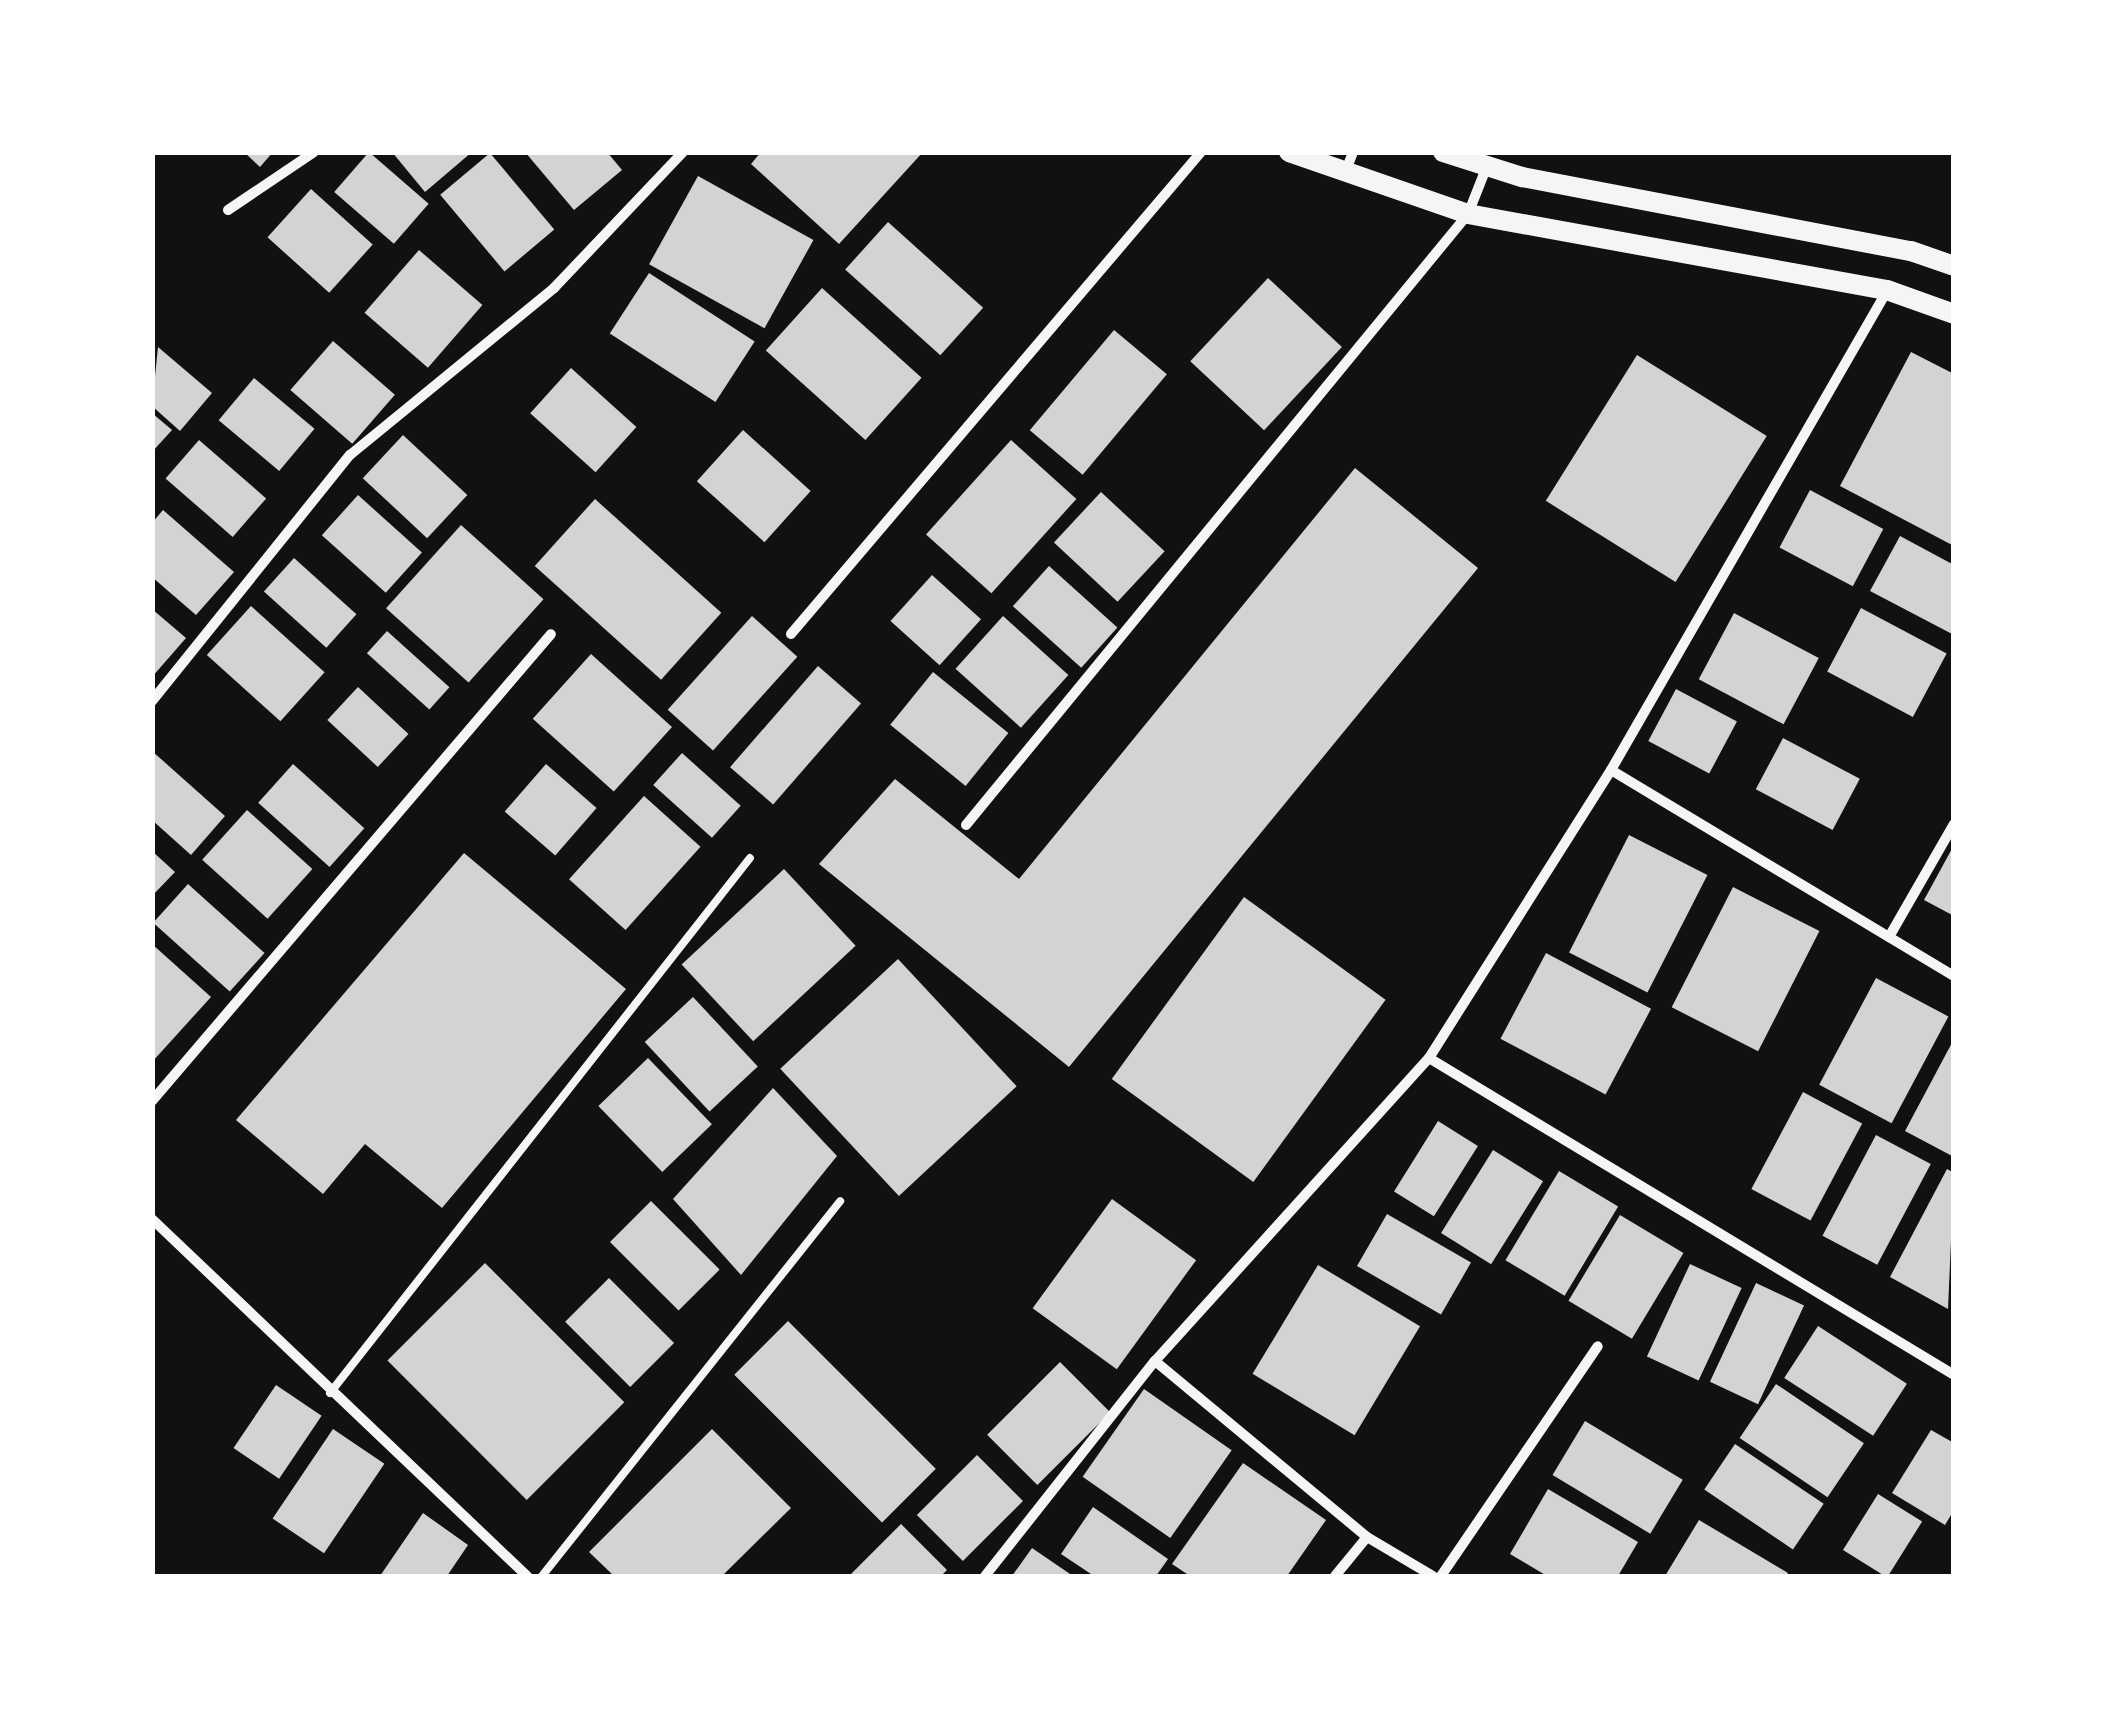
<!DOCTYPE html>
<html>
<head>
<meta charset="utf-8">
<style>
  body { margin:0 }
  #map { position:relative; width:2106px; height:1729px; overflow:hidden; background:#111; font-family:Rubik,sans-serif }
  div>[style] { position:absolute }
  .building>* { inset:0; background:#d3d3d3; transform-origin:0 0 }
  .service>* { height:8px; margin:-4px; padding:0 4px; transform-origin:4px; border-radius:4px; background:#f5f5f5 }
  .minor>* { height:10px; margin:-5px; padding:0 5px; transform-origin:5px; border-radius:5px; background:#f5f5f5 }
  .secondary>* { height:20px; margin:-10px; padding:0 10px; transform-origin:10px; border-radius:10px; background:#f5f5f5 }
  span { translate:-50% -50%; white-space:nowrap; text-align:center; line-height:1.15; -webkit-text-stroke:10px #fff; paint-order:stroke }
  .frame { position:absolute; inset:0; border:155px solid #fff; pointer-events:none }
</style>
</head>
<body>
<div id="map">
  <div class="building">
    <i style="clip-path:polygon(244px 152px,273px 152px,260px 167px)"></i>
    <i style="left:369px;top:152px;width:79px;height:53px;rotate:41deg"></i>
    <i style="clip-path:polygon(392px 152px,472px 152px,425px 192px)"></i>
    <i style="clip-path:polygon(525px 152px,607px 152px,622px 170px,574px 210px)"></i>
    <i style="clip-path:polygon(761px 152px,923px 152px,839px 244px,751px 164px)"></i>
    <i style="left:490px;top:153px;width:100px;height:65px;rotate:50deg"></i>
    <i style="left:698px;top:176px;width:132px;height:101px;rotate:29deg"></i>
    <i style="left:311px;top:189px;width:83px;height:65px;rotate:42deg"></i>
    <i style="left:888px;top:222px;width:128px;height:64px;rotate:42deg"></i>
    <i style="left:419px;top:250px;width:84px;height:83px;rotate:41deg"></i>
    <i style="left:649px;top:273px;width:126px;height:72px;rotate:33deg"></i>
    <i style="left:1268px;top:278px;width:101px;height:114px;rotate:43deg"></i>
    <i style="left:822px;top:288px;width:134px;height:84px;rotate:42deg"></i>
    <i style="left:1114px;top:330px;width:69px;height:131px;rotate:40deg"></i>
    <i style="left:333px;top:341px;width:82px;height:65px;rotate:41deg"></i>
    <i style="clip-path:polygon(158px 347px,212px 393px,180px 431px,152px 406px)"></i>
    <i style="clip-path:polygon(1911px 352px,1954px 374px,1954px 546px,1840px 486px)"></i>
    <i style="left:1637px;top:355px;width:153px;height:172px;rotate:32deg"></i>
    <i style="left:571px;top:368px;width:88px;height:61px;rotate:42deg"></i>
    <i style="left:254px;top:378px;width:79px;height:55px;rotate:40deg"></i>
    <i style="clip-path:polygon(152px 413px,172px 430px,152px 452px)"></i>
    <i style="left:743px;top:430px;width:91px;height:69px;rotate:42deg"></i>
    <i style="left:403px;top:435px;width:88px;height:59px;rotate:43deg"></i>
    <i style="left:199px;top:440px;width:89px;height:51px;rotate:41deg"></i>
    <i style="left:1011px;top:440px;width:88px;height:127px;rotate:42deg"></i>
    <i style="clip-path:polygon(1355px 468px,1478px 568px,1069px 1067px,819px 864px,895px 779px,1019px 879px)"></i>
    <i style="left:1810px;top:490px;width:83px;height:65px;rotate:28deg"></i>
    <i style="left:1101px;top:492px;width:87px;height:69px;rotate:43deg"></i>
    <i style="left:358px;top:495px;width:86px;height:54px;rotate:42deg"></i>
    <i style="left:595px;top:499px;width:170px;height:90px;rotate:42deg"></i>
    <i style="clip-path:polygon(163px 510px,234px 572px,196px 615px,152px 577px,152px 523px)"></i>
    <i style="left:461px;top:525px;width:111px;height:112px;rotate:42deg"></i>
    <i style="clip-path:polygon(1900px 536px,1954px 565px,1954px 635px,1870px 591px)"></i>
    <i style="left:294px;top:558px;width:84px;height:45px;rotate:42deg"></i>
    <i style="left:1049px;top:566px;width:92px;height:54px;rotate:42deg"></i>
    <i style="left:932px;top:575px;width:66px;height:62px;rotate:42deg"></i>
    <i style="left:251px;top:606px;width:99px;height:66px;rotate:42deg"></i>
    <i style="left:1861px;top:608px;width:97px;height:72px;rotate:28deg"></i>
    <i style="clip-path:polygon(152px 609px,186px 638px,152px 677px)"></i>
    <i style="left:1734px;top:613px;width:96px;height:75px;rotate:28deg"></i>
    <i style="left:752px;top:616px;width:61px;height:126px;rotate:42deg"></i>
    <i style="left:1003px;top:616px;width:88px;height:71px;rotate:42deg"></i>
    <i style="left:387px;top:631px;width:84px;height:30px;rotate:42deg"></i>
    <i style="left:591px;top:654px;width:109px;height:87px;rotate:42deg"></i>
    <i style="left:818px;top:666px;width:57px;height:134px;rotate:41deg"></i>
    <i style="left:933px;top:672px;width:97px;height:68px;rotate:39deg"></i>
    <i style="left:358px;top:687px;width:69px;height:45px;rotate:43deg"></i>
    <i style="left:1676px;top:689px;width:69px;height:59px;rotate:28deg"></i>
    <i style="left:1783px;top:738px;width:87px;height:58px;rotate:28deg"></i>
    <i style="clip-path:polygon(152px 751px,225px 816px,191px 855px,152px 820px)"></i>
    <i style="left:682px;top:753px;width:79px;height:43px;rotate:42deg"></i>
    <i style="left:293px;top:764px;width:96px;height:52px;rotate:42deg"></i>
    <i style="left:546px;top:764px;width:67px;height:63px;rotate:41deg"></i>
    <i style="left:644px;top:796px;width:76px;height:112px;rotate:42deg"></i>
    <i style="left:247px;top:810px;width:88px;height:67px;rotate:42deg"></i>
    <i style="left:1629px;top:835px;width:88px;height:132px;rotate:27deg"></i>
    <i style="clip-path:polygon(1954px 845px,1954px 916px,1924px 900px)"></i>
    <i style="clip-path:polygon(152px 851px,175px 872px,152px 896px)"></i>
    <i style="clip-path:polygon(464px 853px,626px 989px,442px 1208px,365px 1144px,323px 1194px,236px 1120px)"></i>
    <i style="left:784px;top:869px;width:105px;height:140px;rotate:47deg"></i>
    <i style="left:188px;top:884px;width:103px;height:52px;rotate:42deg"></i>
    <i style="left:1733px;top:887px;width:97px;height:135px;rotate:27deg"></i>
    <i style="left:1244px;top:897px;width:175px;height:225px;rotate:36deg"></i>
    <i style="clip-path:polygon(152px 944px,211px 997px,152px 1062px)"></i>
    <i style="left:1546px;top:953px;width:119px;height:97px;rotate:28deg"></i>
    <i style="left:898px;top:959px;width:174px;height:161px;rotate:47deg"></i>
    <i style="left:1876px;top:978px;width:82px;height:121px;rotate:28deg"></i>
    <i style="left:693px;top:997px;width:95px;height:66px;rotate:47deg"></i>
    <i style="clip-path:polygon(1954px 1039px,1954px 1157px,1905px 1131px)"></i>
    <i style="left:648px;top:1058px;width:92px;height:69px;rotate:46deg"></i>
    <i style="clip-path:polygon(773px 1088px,837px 1156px,741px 1275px,673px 1199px)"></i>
    <i style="left:1803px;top:1092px;width:67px;height:110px;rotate:28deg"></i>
    <i style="left:1438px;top:1121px;width:47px;height:83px;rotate:32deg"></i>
    <i style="left:1876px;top:1135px;width:62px;height:114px;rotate:28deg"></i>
    <i style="left:1493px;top:1150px;width:59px;height:98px;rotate:32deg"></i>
    <i style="clip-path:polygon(1947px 1169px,1954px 1173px,1948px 1309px,1890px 1277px)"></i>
    <i style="left:1559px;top:1171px;width:69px;height:104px;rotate:31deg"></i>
    <i style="left:1112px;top:1199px;width:104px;height:135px;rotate:36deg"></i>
    <i style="left:651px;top:1201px;width:97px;height:58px;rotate:45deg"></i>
    <i style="left:1387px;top:1214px;width:97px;height:60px;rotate:30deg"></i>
    <i style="left:1620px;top:1215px;width:74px;height:100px;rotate:31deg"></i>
    <i style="left:485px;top:1263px;width:197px;height:138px;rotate:45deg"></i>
    <i style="left:1690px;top:1264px;width:57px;height:102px;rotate:25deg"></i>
    <i style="left:1318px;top:1265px;width:119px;height:127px;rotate:31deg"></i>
    <i style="left:609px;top:1278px;width:92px;height:62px;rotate:45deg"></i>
    <i style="left:1756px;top:1283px;width:53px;height:109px;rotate:25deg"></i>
    <i style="left:788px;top:1321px;width:209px;height:76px;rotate:45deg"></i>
    <i style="left:1818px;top:1326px;width:106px;height:62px;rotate:33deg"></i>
    <i style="left:1060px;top:1362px;width:71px;height:103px;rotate:45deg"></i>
    <i style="left:1776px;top:1384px;width:106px;height:65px;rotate:34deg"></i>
    <i style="left:276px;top:1385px;width:55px;height:76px;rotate:34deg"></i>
    <i style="left:1144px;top:1389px;width:107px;height:107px;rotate:35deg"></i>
    <i style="left:1585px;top:1421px;width:114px;height:63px;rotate:31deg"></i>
    <i style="left:333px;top:1429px;width:62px;height:108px;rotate:34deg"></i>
    <i style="clip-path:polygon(712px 1429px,791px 1508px,722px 1576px,614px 1576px,589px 1552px)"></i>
    <i style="clip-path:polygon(1931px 1430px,1954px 1443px,1954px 1510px,1945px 1525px,1892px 1493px)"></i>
    <i style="left:1735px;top:1444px;width:107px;height:55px;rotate:34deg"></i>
    <i style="left:977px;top:1455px;width:65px;height:85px;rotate:45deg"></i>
    <i style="clip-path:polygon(1243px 1463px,1326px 1520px,1287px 1576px,1190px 1576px,1172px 1564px)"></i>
    <i style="clip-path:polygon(1548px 1489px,1638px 1542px,1618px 1576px,1547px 1576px,1510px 1554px)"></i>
    <i style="left:1878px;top:1494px;width:52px;height:66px;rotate:32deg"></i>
    <i style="clip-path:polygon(1093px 1507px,1168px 1559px,1156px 1576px,1094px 1576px,1061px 1554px)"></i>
    <i style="clip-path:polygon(423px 1513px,468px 1545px,447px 1576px,380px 1576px)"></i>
    <i style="clip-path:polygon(1699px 1520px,1788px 1573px,1786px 1576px,1665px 1576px)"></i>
    <i style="clip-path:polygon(901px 1524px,947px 1570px,941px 1576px,849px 1576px)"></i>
    <i style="clip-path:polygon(1032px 1548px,1073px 1576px,1012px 1576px)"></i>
  </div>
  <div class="service">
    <i style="left:330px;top:1393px;width:680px;rotate:-51.87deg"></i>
    <i style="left:542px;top:1576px;width:479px;rotate:-51.5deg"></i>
  </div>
  <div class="minor">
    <i style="left:1345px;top:173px;width:22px;rotate:-69deg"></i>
    <i style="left:228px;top:210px;width:104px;rotate:-34deg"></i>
    <i style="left:791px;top:634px;width:633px;rotate:-49.61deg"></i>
    <i style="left:152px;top:701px;width:316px;rotate:-51.2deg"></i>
    <i style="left:350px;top:455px;width:264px;rotate:-39.3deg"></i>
    <i style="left:554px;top:288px;width:187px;rotate:-46.5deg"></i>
    <i style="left:1611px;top:770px;width:400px;rotate:31deg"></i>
    <i style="left:966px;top:825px;width:791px;rotate:-50.59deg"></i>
    <i style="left:1468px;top:214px;width:52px;rotate:-68.4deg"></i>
    <i style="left:1889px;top:937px;width:130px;rotate:-60.1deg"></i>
    <i style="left:1429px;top:1058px;width:613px;rotate:31.12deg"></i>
    <i style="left:152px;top:1101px;width:614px;rotate:-49.49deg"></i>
    <i style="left:152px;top:1219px;width:518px;rotate:43.59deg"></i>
    <i style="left:1155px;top:1361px;width:276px;rotate:39.7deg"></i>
    <i style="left:1367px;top:1537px;width:77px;rotate:30.6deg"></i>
    <i style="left:985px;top:1576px;width:274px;rotate:-51.7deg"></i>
    <i style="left:1155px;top:1361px;width:409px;rotate:-47.9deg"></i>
    <i style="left:1429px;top:1058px;width:341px;rotate:-57.7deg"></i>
    <i style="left:1611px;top:770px;width:553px;rotate:-60.05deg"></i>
    <i style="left:1335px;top:1576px;width:50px;rotate:-50.6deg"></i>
    <i style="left:1441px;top:1576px;width:278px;rotate:-55.7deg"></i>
  </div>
  <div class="secondary">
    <i style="left:1289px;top:152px;width:189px;rotate:19.1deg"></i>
    <i style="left:1468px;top:214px;width:426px;rotate:10.3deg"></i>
    <i style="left:1887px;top:290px;width:71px;rotate:19.7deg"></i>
    <i style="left:1443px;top:152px;width:83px;rotate:17.6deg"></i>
    <i style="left:1522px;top:177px;width:396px;rotate:10.8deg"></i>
    <i style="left:1911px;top:251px;width:46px;rotate:19.2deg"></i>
  </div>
  <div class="frame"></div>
</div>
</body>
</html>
